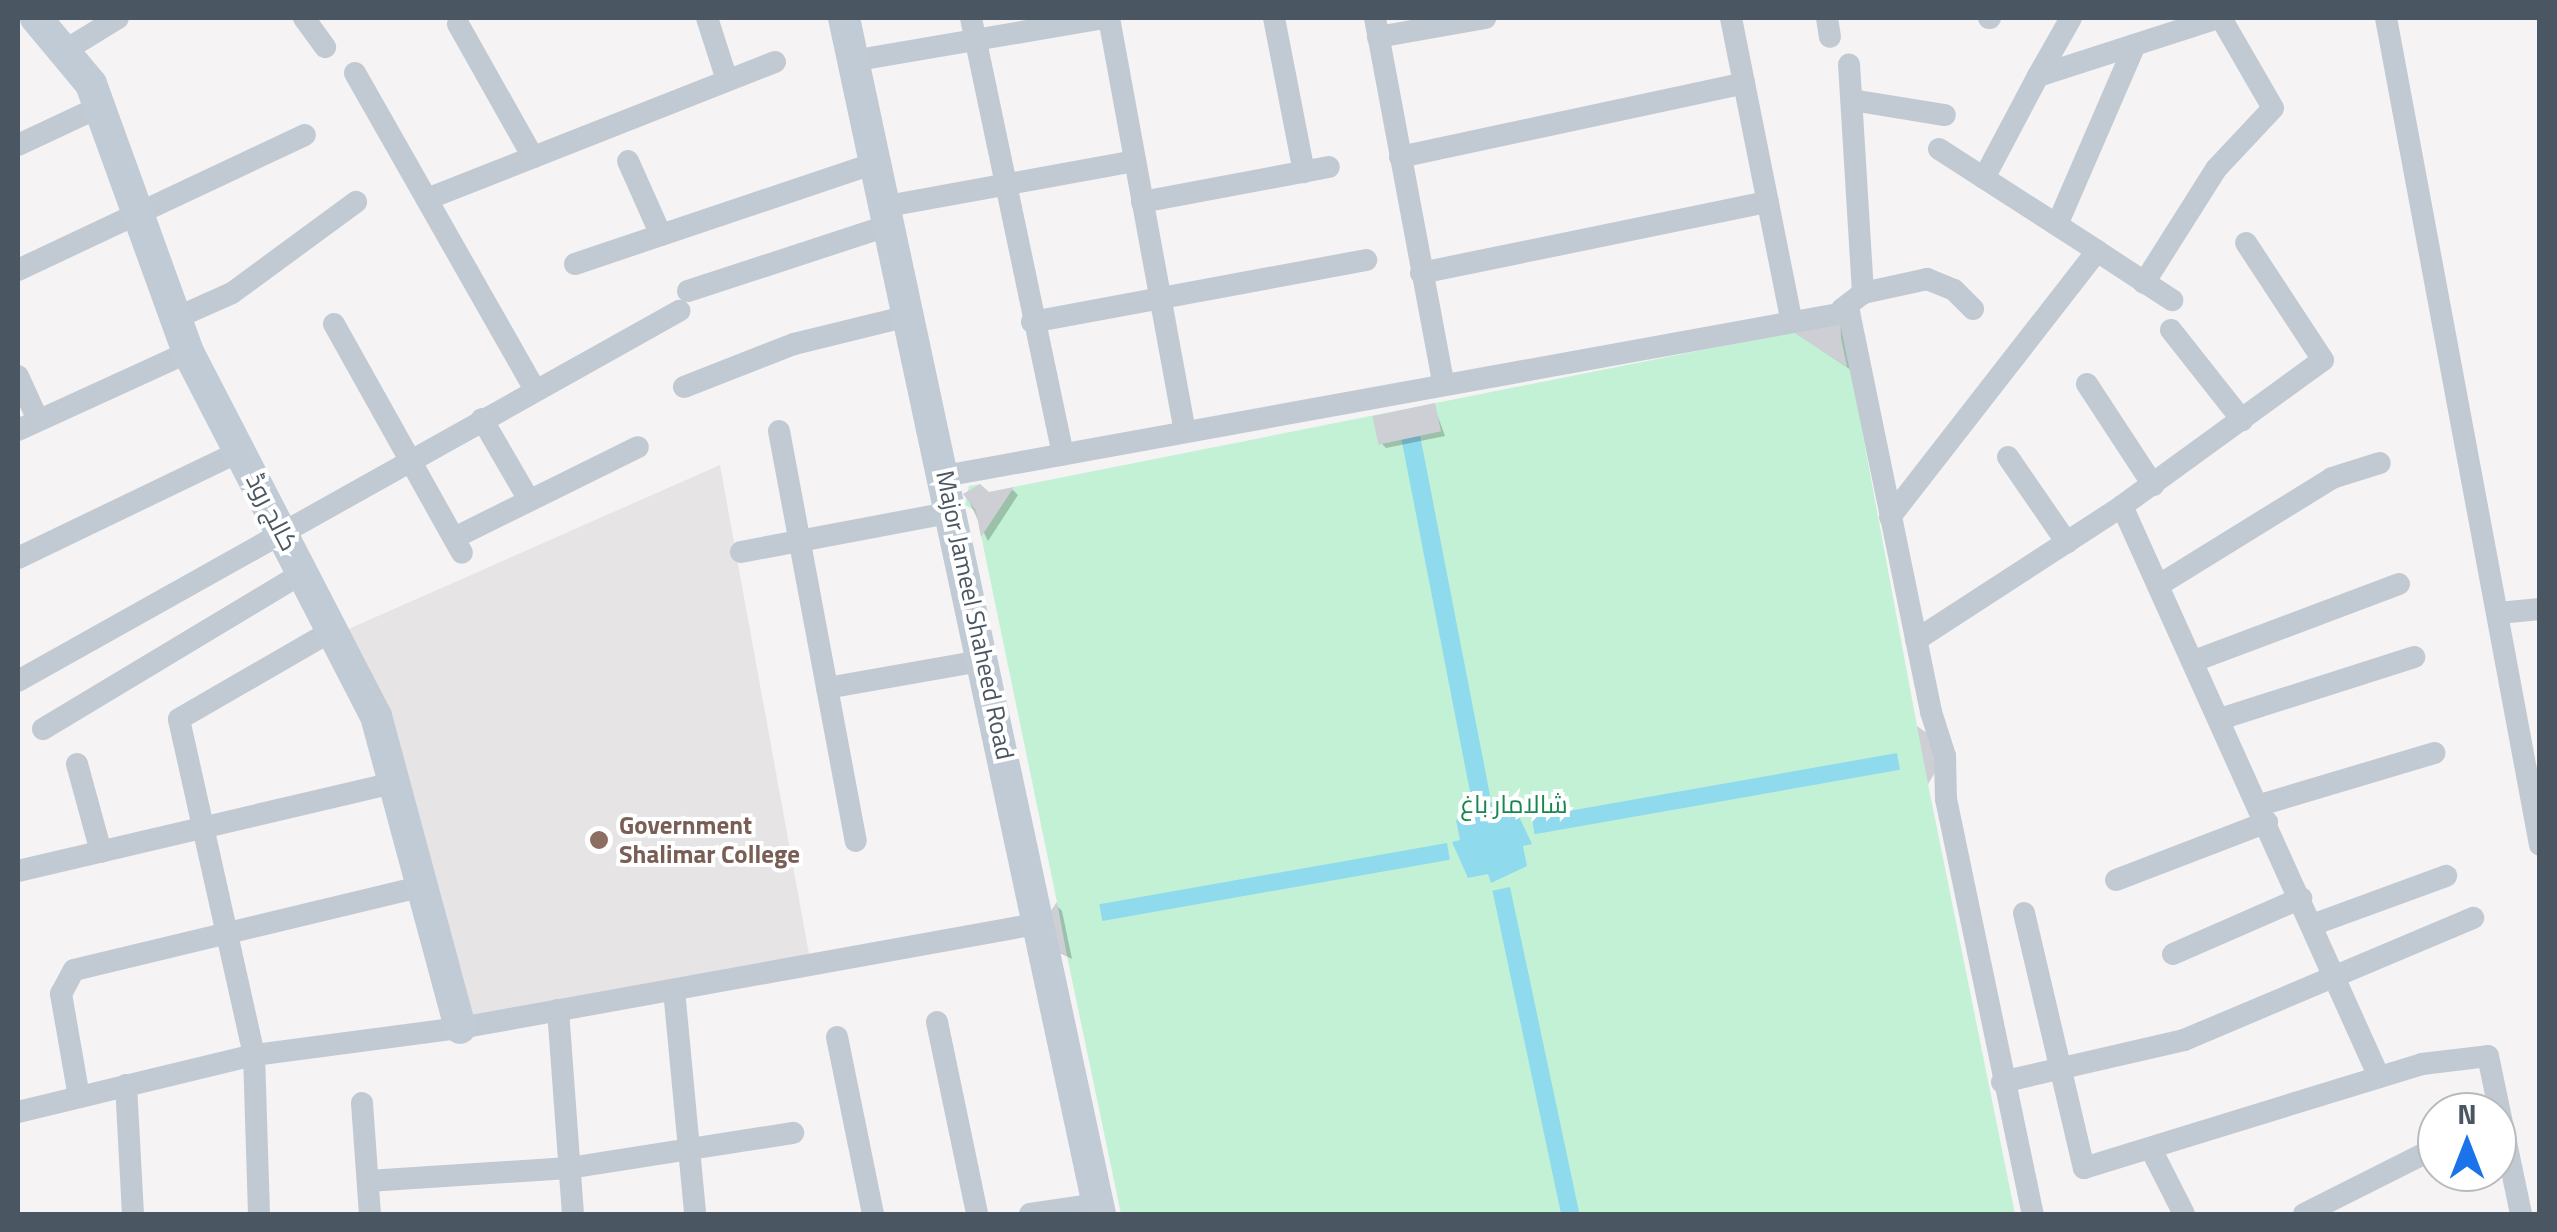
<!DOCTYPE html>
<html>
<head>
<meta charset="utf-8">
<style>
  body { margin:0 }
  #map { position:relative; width:2557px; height:1232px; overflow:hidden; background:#f5f3f3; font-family:"Titillium Web",Cairo,sans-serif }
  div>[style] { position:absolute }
  .education>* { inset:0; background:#e6e4e5 }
  .green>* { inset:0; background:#c3f1d5 }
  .water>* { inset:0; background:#90daee; transform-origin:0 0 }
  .shadow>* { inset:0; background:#0003 }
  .building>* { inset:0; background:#cdcfd5; transform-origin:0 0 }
  .street>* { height:22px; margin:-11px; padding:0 11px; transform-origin:11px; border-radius:11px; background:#c1cad2 }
  .secondary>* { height:32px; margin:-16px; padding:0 16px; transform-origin:16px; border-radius:16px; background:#c1cbd6 }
  .dots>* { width:28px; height:28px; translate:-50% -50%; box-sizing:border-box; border:5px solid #fff; border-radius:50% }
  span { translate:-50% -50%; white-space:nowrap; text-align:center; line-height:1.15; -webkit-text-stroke:8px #fff; paint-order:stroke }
  .street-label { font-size:25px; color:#4a5661 }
  .park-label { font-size:25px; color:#17864f }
  .education-label { font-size:25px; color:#785e54; font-weight:700 }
  .left { translate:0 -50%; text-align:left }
  .frame { position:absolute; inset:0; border:20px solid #4a5661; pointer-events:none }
  .north { position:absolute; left:2417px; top:1092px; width:100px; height:100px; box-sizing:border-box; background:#fff; border:2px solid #b7bbc0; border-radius:50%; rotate:0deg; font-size:28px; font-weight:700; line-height:40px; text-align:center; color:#4a5661 }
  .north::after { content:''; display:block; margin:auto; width:35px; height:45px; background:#1a73e8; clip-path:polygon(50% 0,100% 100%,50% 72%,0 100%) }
</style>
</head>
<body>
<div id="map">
  <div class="education">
    <i style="clip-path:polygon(720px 465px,811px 965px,460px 1028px,335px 635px)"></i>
  </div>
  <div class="green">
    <i style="clip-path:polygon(1840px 312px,1917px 726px,1935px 739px,1940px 764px,1928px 784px,2015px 1214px,1121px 1214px,1067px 956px,1051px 947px,1046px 918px,1057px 902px,976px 511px,965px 505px,969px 486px,980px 484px,989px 492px,1014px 487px,1823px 326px)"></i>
  </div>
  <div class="water">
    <i style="left:1420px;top:435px;width:370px;height:19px;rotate:79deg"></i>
    <i style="left:1897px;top:753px;width:17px;height:371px;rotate:80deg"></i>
    <i style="clip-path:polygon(1493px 802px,1496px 812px,1515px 808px,1532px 844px,1523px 846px,1527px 866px,1491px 883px,1488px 874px,1468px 878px,1452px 842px,1460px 840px,1456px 820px,1477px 816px,1475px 806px)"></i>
    <i style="left:1447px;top:843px;width:17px;height:353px;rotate:80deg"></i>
    <i style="left:1510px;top:887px;width:334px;height:18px;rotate:78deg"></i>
  </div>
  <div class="shadow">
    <i style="clip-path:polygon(1831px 316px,1855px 336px,1851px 370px,1803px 338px)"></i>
    <i style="clip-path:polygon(1434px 406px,1445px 436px,1386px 448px,1380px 442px)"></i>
    <i style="clip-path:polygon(979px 486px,988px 495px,1013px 490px,1018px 495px,988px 541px,966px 495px)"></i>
    <i style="clip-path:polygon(1057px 906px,1062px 911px,1072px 959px,1060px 953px)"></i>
  </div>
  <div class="building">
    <i style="clip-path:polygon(1840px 312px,1841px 338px,1847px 367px,1793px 332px)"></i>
    <i style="left:1435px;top:403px;width:29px;height:64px;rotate:78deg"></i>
    <i style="clip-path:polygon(980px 484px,989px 492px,1014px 487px,981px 537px,976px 511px,963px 494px)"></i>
    <i style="clip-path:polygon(1917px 726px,1935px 739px,1940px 764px,1928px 784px)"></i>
    <i style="clip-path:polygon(1057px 902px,1067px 956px,1051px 947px,1046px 918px)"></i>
  </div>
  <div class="street">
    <i style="left:304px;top:18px;width:36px;rotate:54deg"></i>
    <i style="left:707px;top:18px;width:65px;rotate:72.1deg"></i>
    <i style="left:971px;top:18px;width:446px;rotate:78.1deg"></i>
    <i style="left:1109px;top:18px;width:420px;rotate:79.6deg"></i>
    <i style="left:1274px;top:18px;width:157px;rotate:79deg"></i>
    <i style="left:1375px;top:18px;width:373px;rotate:79.4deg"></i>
    <i style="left:1731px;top:18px;width:306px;rotate:78.7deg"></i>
    <i style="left:1827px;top:18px;width:19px;rotate:81deg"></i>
    <i style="left:1989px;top:18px;width:1px"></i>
    <i style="left:2386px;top:18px;width:841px;rotate:79.45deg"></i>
    <i style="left:458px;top:24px;width:153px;rotate:60.6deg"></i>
    <i style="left:1378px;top:37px;width:109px;rotate:-10.1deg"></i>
    <i style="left:64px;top:51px;width:63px;rotate:-31.4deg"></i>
    <i style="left:852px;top:61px;width:256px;rotate:-9.7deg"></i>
    <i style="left:355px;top:73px;width:365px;rotate:60.4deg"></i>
    <i style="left:2038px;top:76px;width:67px;rotate:-60.4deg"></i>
    <i style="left:1852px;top:100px;width:94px;rotate:9.2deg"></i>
    <i style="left:18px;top:145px;width:89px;rotate:-25.1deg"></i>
    <i style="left:1939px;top:149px;width:188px;rotate:32.8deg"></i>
    <i style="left:1400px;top:157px;width:352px;rotate:-12.1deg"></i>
    <i style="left:628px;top:161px;width:81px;rotate:66deg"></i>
    <i style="left:1984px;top:178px;width:115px;rotate:-62.1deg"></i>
    <i style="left:2038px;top:76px;width:189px;rotate:-17.9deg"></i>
    <i style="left:427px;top:199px;width:374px;rotate:-21.5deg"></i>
    <i style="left:1142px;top:202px;width:190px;rotate:-10.6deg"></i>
    <i style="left:882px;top:207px;width:257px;rotate:-10.3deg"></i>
    <i style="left:2057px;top:225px;width:196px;rotate:-66.6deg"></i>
    <i style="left:575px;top:264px;width:314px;rotate:-18.6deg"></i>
    <i style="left:18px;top:270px;width:317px;rotate:-25.2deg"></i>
    <i style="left:1421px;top:273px;width:354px;rotate:-11.6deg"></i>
    <i style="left:2144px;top:283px;width:135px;rotate:-57.7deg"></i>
    <i style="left:2216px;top:169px;width:83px;rotate:-46.9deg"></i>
    <i style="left:2273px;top:108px;width:104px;rotate:-120deg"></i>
    <i style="left:688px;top:291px;width:209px;rotate:-18.1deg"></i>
    <i style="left:1863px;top:293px;width:66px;rotate:-12.3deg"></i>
    <i style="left:1927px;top:279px;width:29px;rotate:22deg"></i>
    <i style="left:1954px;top:290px;width:27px;rotate:45deg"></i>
    <i style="left:1842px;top:309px;width:26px;rotate:-37deg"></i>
    <i style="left:1863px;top:293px;width:229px;rotate:-93.5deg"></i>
    <i style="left:176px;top:318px;width:61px;rotate:-24.1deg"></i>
    <i style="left:232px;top:293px;width:154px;rotate:-36.3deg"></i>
    <i style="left:1032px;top:322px;width:340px;rotate:-10.5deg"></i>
    <i style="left:334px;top:324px;width:262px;rotate:60.8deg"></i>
    <i style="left:2171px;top:330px;width:115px;rotate:51.7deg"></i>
    <i style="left:18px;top:376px;width:48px;rotate:65.6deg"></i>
    <i style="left:2087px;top:384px;width:121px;rotate:56.8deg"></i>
    <i style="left:684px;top:387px;width:118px;rotate:-21.4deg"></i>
    <i style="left:794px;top:344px;width:117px;rotate:-13.8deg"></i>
    <i style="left:482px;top:419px;width:94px;rotate:59.9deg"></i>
    <i style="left:18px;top:430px;width:187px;rotate:-24.6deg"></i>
    <i style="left:779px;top:431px;width:417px;rotate:79.4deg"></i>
    <i style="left:2008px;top:457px;width:104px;rotate:55.5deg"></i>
    <i style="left:944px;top:476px;width:920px;rotate:-10.27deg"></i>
    <i style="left:1849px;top:312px;width:408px;rotate:78.4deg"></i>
    <i style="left:1931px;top:712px;width:46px;rotate:72.3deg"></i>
    <i style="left:1945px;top:756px;width:43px;rotate:88.7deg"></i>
    <i style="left:1946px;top:799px;width:424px;rotate:78.2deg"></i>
    <i style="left:2122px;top:506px;width:626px;rotate:65.77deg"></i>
    <i style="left:1890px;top:517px;width:337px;rotate:-52.1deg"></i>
    <i style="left:2097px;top:251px;width:90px;rotate:33.2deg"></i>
    <i style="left:454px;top:538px;width:205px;rotate:-26.3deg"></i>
    <i style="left:741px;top:552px;width:215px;rotate:-10.7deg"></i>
    <i style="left:18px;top:558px;width:246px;rotate:-25.7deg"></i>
    <i style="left:2159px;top:585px;width:203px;rotate:-31.7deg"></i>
    <i style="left:2332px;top:478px;width:50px;rotate:-17.4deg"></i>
    <i style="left:2499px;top:613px;width:41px;rotate:-5.6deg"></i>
    <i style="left:1916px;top:640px;width:246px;rotate:-33deg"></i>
    <i style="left:2122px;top:506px;width:248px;rotate:-36deg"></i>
    <i style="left:2323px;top:360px;width:140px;rotate:-123.3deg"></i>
    <i style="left:2194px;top:661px;width:219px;rotate:-20.6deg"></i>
    <i style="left:18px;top:681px;width:758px;rotate:-29.24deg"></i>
    <i style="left:827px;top:688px;width:160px;rotate:-10deg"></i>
    <i style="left:2220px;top:719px;width:204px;rotate:-17.7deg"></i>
    <i style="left:43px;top:729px;width:303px;rotate:-31deg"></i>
    <i style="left:77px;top:764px;width:91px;rotate:74.7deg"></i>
    <i style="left:2260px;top:805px;width:182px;rotate:-16.6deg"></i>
    <i style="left:18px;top:871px;width:386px;rotate:-13.2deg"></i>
    <i style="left:2116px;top:880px;width:162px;rotate:-21deg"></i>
    <i style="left:2024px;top:913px;width:262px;rotate:76.8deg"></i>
    <i style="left:2084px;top:1168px;width:354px;rotate:-17.1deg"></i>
    <i style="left:2422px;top:1064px;width:66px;rotate:-6.9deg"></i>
    <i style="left:2488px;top:1056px;width:161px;rotate:78.2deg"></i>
    <i style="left:2312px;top:925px;width:143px;rotate:-20.1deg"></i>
    <i style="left:2173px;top:954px;width:140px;rotate:-23.6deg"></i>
    <i style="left:674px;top:990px;width:225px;rotate:84.6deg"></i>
    <i style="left:558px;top:1010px;width:205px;rotate:85.8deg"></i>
    <i style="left:937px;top:1022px;width:196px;rotate:78.2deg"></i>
    <i style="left:837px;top:1037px;width:181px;rotate:78.5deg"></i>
    <i style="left:2002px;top:1082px;width:187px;rotate:-13deg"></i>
    <i style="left:2184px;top:1040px;width:314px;rotate:-22.9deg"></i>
    <i style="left:126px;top:1085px;width:129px;rotate:86.9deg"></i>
    <i style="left:79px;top:1097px;width:105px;rotate:-99.9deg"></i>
    <i style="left:61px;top:994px;width:27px;rotate:-62deg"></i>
    <i style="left:74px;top:970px;width:357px;rotate:-13.5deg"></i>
    <i style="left:362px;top:1103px;width:111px;rotate:85.9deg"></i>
    <i style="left:18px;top:1112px;width:243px;rotate:-13.6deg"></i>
    <i style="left:254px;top:1055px;width:208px;rotate:-7.5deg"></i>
    <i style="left:460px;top:1028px;width:591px;rotate:-10.23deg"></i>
    <i style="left:2151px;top:1149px;width:73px;rotate:63.1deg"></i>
    <i style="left:368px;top:1181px;width:201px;rotate:-3.7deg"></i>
    <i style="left:569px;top:1168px;width:227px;rotate:-8.9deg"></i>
    <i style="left:259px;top:1214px;width:159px;rotate:-91.8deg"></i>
    <i style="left:254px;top:1055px;width:344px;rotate:-102.6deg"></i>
    <i style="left:179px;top:719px;width:178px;rotate:-30deg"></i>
    <i style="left:1030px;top:1214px;width:69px;rotate:-8.4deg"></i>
    <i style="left:2304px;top:1214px;width:149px;rotate:-26.7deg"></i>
  </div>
  <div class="secondary">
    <i style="left:36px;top:18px;width:86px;rotate:50.2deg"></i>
    <i style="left:91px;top:84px;width:285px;rotate:70.1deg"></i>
    <i style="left:188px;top:352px;width:410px;rotate:62.7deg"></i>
    <i style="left:376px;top:716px;width:323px;rotate:74.9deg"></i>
    <i style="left:844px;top:18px;width:1223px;rotate:77.92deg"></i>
  </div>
  <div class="dots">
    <i style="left:599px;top:840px;background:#8d6e63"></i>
  </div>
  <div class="street-label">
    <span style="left:272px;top:512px;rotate:63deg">کالج روڈ</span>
    <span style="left:975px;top:615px;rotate:78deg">Major Jameel Shaheed Road</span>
  </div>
  <div class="park-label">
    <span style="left:1514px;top:804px">شالامار باغ</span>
  </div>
  <div class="education-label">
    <span class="left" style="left:619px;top:840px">Government<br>Shalimar College</span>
  </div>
  <div class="frame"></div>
  <div class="north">N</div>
</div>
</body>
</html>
